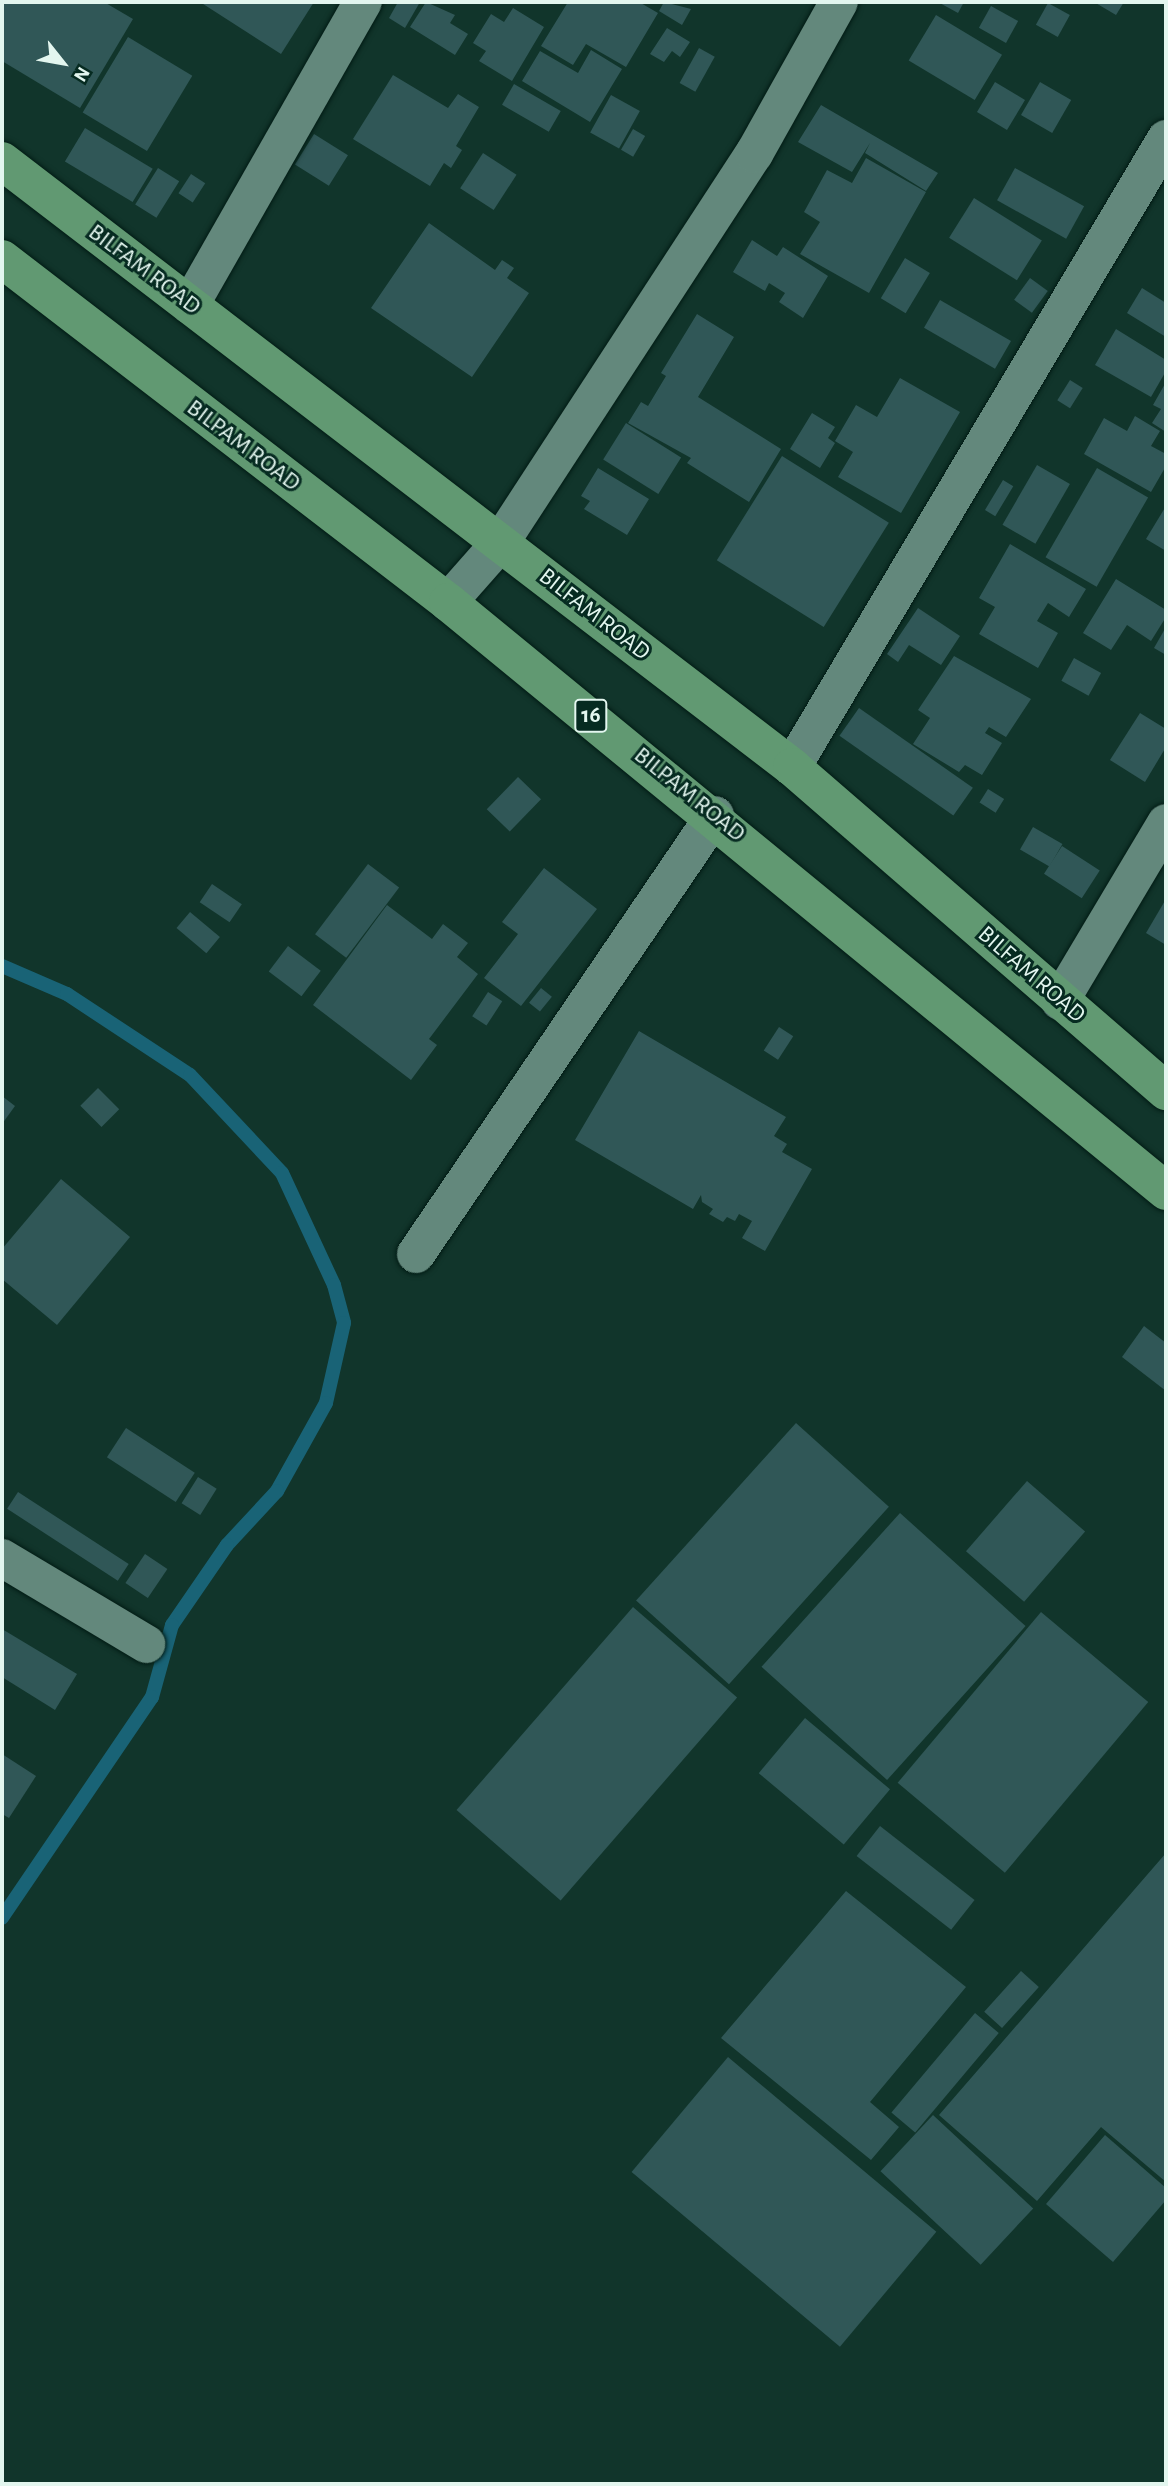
<!DOCTYPE html>
<html>
<head>
<meta charset="utf-8">
<style>
  body { margin:0 }
  #map { position:relative; width:1168px; height:2486px; overflow:hidden; background:#11352b; font-family:"Alegreya Sans",sans-serif }
  div>[style] { position:absolute }
  .stream>* { height:14px; margin:-7px; padding:0 7px; transform-origin:7px; border-radius:7px; background:#196376 }
  .building>* { inset:0; background:#305757; transform-origin:0 0 }
  .roads { filter:drop-shadow(0 0 2px #021b14) drop-shadow(0 0 2px #021b14) }
  .street>* { height:38px; margin:-19px; padding:0 19px; transform-origin:19px; border-radius:19px; background:#63887c }
  .primary>* { height:38px; margin:-19px; padding:0 19px; transform-origin:19px; border-radius:19px; background:#619972 }
  span { translate:-50% -50%; white-space:nowrap; text-align:center; line-height:1.15; -webkit-text-stroke:6px #062b21; paint-order:stroke }
  .shield-label span { padding:2px 5px; background:#062b21; border:2px solid; border-radius:5px; -webkit-text-stroke-width:0 }
  .shield-label { font-size:23px; color:#e3f6ef; font-weight:700 }
  .street-label { font-size:24px; color:#e3f6ef }
  .frame { position:absolute; inset:0; border:4px solid #e3f6ef; pointer-events:none }
  .north { position:absolute; left:28px; top:28px; width:70px; height:70px; -webkit-text-stroke:5px #062b21; paint-order:stroke; rotate:121deg; font-size:19px; font-weight:700; line-height:28px; text-align:center; color:#e3f6ef }
  .north::after { content:''; display:block; margin:auto; width:24px; height:32px; background:#e3f6ef; clip-path:polygon(50% 0,100% 100%,50% 72%,0 100%) }
</style>
</head>
<body>
<div id="map">
  <div class="stream">
    <i style="left:2px;top:966px;width:71px;rotate:23.3deg"></i>
    <i style="left:67px;top:994px;width:147px;rotate:33.4deg"></i>
    <i style="left:190px;top:1075px;width:134px;rotate:46.8deg"></i>
    <i style="left:282px;top:1173px;width:123px;rotate:65.1deg"></i>
    <i style="left:334px;top:1285px;width:39px;rotate:75deg"></i>
    <i style="left:344px;top:1323px;width:82px;rotate:102.7deg"></i>
    <i style="left:326px;top:1403px;width:101px;rotate:119.1deg"></i>
    <i style="left:277px;top:1491px;width:74px;rotate:132.8deg"></i>
    <i style="left:227px;top:1545px;width:97px;rotate:124.5deg"></i>
    <i style="left:172px;top:1625px;width:75px;rotate:105.5deg"></i>
    <i style="left:152px;top:1697px;width:267px;rotate:124.2deg"></i>
  </div>
  <div class="building">
    <i style="clip-path:polygon(2px 2px,104px 2px,133px 19px,80px 108px,2px 61px)"></i>
    <i style="clip-path:polygon(200px 2px,314px 2px,281px 54px)"></i>
    <i style="clip-path:polygon(398px 2px,420px 2px,405px 28px,389px 18px)"></i>
    <i style="clip-path:polygon(426px 2px,455px 15px,450px 23px,468px 34px,455px 55px,410px 27px)"></i>
    <i style="clip-path:polygon(568px 2px,639px 2px,658px 13px,626px 67px,586px 44px,573px 65px,541px 46px)"></i>
    <i style="clip-path:polygon(664px 2px,691px 9px,682px 25px,659px 11px)"></i>
    <i style="clip-path:polygon(938px 2px,964px 2px,958px 13px)"></i>
    <i style="clip-path:polygon(1094px 2px,1124px 2px,1116px 15px)"></i>
    <i style="left:1048px;top:3px;width:25px;height:25px;rotate:29deg"></i>
    <i style="left:991px;top:6px;width:31px;height:25px;rotate:29deg"></i>
    <i style="clip-path:polygon(513px 8px,544px 27px,512px 81px,479px 61px,486px 51px,473px 43px,491px 14px,504px 22px)"></i>
    <i style="left:936px;top:15px;width:77px;height:53px;rotate:31deg"></i>
    <i style="clip-path:polygon(667px 28px,690px 42px,680px 57px,672px 51px,664px 62px,650px 54px)"></i>
    <i style="left:128px;top:37px;width:75px;height:88px;rotate:31deg"></i>
    <i style="left:699px;top:48px;width:18px;height:40px;rotate:29deg"></i>
    <i style="clip-path:polygon(591px 50px,622px 69px,590px 122px,522px 81px,540px 51px,578px 73px)"></i>
    <i style="clip-path:polygon(393px 75px,448px 108px,458px 94px,479px 107px,456px 146px,462px 150px,451px 168px,444px 163px,430px 186px,353px 139px)"></i>
    <i style="left:995px;top:82px;width:35px;height:35px;rotate:31deg"></i>
    <i style="left:1040px;top:82px;width:36px;height:38px;rotate:30deg"></i>
    <i style="left:514px;top:84px;width:54px;height:24px;rotate:30deg"></i>
    <i style="left:611px;top:95px;width:33px;height:43px;rotate:29deg"></i>
    <i style="clip-path:polygon(821px 105px,938px 173px,926px 191px,865px 153px,870px 143px,852px 172px,798px 142px)"></i>
    <i style="left:85px;top:128px;width:79px;height:39px;rotate:31deg"></i>
    <i style="left:633px;top:129px;width:14px;height:24px;rotate:30deg"></i>
    <i style="left:314px;top:134px;width:40px;height:36px;rotate:32deg"></i>
    <i style="left:483px;top:153px;width:40px;height:42px;rotate:33deg"></i>
    <i style="clip-path:polygon(866px 158px,926px 192px,869px 293px,800px 254px,820px 222px,804px 212px,827px 170px,852px 183px)"></i>
    <i style="left:158px;top:168px;width:25px;height:43px;rotate:32deg"></i>
    <i style="left:1015px;top:168px;width:79px;height:37px;rotate:29deg"></i>
    <i style="left:191px;top:174px;width:17px;height:23px;rotate:33deg"></i>
    <i style="left:974px;top:198px;width:80px;height:47px;rotate:32deg"></i>
    <i style="clip-path:polygon(429px 223px,495px 270px,502px 260px,514px 268px,507px 278px,529px 293px,472px 377px,371px 308px)"></i>
    <i style="clip-path:polygon(752px 240px,777px 256px,783px 247px,828px 276px,803px 318px,779px 302px,785px 293px,769px 283px,765px 291px,733px 272px)"></i>
    <i style="left:905px;top:258px;width:29px;height:47px;rotate:31deg"></i>
    <i style="left:1030px;top:278px;width:22px;height:27px;rotate:36deg"></i>
    <i style="clip-path:polygon(1142px 288px,1166px 303px,1166px 337px,1127px 313px)"></i>
    <i style="left:940px;top:300px;width:82px;height:32px;rotate:30deg"></i>
    <i style="clip-path:polygon(697px 314px,734px 337px,698px 397px,781px 449px,749px 502px,687px 463px,691px 458px,628px 423px,641px 402px,648px 406px,666px 376px,661px 373px)"></i>
    <i style="clip-path:polygon(1116px 329px,1166px 360px,1166px 371px,1151px 397px,1095px 365px)"></i>
    <i style="clip-path:polygon(900px 378px,960px 412px,901px 513px,838px 477px,853px 452px,835px 441px,856px 405px,877px 417px)"></i>
    <i style="left:1070px;top:380px;width:15px;height:24px;rotate:32deg"></i>
    <i style="clip-path:polygon(1166px 382px,1166px 432px,1152px 423px,1161px 409px,1153px 405px)"></i>
    <i style="clip-path:polygon(812px 413px,835px 427px,828px 438px,835px 443px,820px 468px,790px 449px)"></i>
    <i style="clip-path:polygon(1135px 416px,1160px 431px,1151px 446px,1166px 454px,1166px 466px,1151px 492px,1084px 454px,1104px 418px,1127px 431px)"></i>
    <i style="left:626px;top:423px;width:65px;height:43px;rotate:32deg"></i>
    <i style="left:782px;top:456px;width:126px;height:123px;rotate:32deg"></i>
    <i style="left:1037px;top:465px;width:38px;height:69px;rotate:30deg"></i>
    <i style="clip-path:polygon(598px 468px,649px 499px,627px 535px,584px 509px,590px 501px,581px 496px)"></i>
    <i style="left:1097px;top:468px;width:59px;height:103px;rotate:30deg"></i>
    <i style="left:1003px;top:480px;width:12px;height:35px;rotate:31deg"></i>
    <i style="clip-path:polygon(1166px 506px,1166px 551px,1146px 539px)"></i>
    <i style="clip-path:polygon(1010px 544px,1086px 589px,1069px 617px,1048px 603px,1037px 621px,1058px 633px,1038px 668px,979px 634px,995px 607px,979px 598px)"></i>
    <i style="clip-path:polygon(1116px 579px,1166px 610px,1166px 617px,1151px 641px,1127px 625px,1111px 650px,1083px 633px)"></i>
    <i style="clip-path:polygon(918px 608px,960px 636px,941px 665px,909px 645px,898px 662px,887px 654px)"></i>
    <i style="clip-path:polygon(1166px 627px,1166px 655px,1154px 648px)"></i>
    <i style="clip-path:polygon(954px 656px,1031px 699px,1006px 737px,989px 727px,985px 733px,1002px 743px,982px 775px,965px 765px,959px 772px,913px 744px,930px 718px,918px 710px)"></i>
    <i style="left:1074px;top:658px;width:31px;height:26px;rotate:29deg"></i>
    <i style="left:859px;top:708px;width:139px;height:34px;rotate:35deg"></i>
    <i style="clip-path:polygon(1140px 713px,1166px 729px,1166px 747px,1145px 782px,1110px 760px)"></i>
    <i style="left:518px;top:777px;width:32px;height:45px;rotate:44deg"></i>
    <i style="left:988px;top:789px;width:19px;height:16px;rotate:32deg"></i>
    <i style="left:1033px;top:827px;width:34px;height:26px;rotate:30deg"></i>
    <i style="left:1062px;top:846px;width:45px;height:33px;rotate:33deg"></i>
    <i style="left:368px;top:864px;width:39px;height:88px;rotate:37deg"></i>
    <i style="clip-path:polygon(544px 868px,597px 909px,521px 1006px,484px 978px,518px 934px,502px 922px)"></i>
    <i style="left:212px;top:884px;width:36px;height:22px;rotate:34deg"></i>
    <i style="clip-path:polygon(1166px 899px,1166px 945px,1146px 933px)"></i>
    <i style="clip-path:polygon(387px 905px,432px 939px,443px 924px,468px 943px,457px 957px,478px 974px,429px 1039px,437px 1045px,411px 1080px,313px 1005px)"></i>
    <i style="left:190px;top:912px;width:39px;height:21px;rotate:40deg"></i>
    <i style="left:288px;top:946px;width:41px;height:32px;rotate:37deg"></i>
    <i style="left:541px;top:988px;width:14px;height:19px;rotate:39deg"></i>
    <i style="left:488px;top:992px;width:17px;height:29px;rotate:33deg"></i>
    <i style="left:779px;top:1027px;width:17px;height:28px;rotate:33deg"></i>
    <i style="clip-path:polygon(639px 1031px,786px 1117px,774px 1136px,787px 1144px,782px 1152px,812px 1169px,765px 1251px,742px 1238px,752px 1221px,739px 1214px,735px 1221px,727px 1217px,723px 1222px,709px 1214px,713px 1209px,702px 1202px,701px 1195px,693px 1209px,575px 1140px)"></i>
    <i style="left:98px;top:1088px;width:30px;height:25px;rotate:45deg"></i>
    <i style="clip-path:polygon(2px 1096px,15px 1106px,2px 1124px)"></i>
    <i style="clip-path:polygon(61px 1179px,130px 1237px,57px 1325px,2px 1279px,2px 1249px)"></i>
    <i style="clip-path:polygon(1144px 1326px,1166px 1343px,1166px 1391px,1122px 1357px)"></i>
    <i style="left:796px;top:1423px;width:125px;height:239px;rotate:42deg"></i>
    <i style="left:126px;top:1428px;width:82px;height:35px;rotate:33deg"></i>
    <i style="left:198px;top:1477px;width:22px;height:31px;rotate:32deg"></i>
    <i style="left:1027px;top:1481px;width:77px;height:93px;rotate:41deg"></i>
    <i style="left:18px;top:1492px;width:132px;height:20px;rotate:33deg"></i>
    <i style="left:900px;top:1513px;width:169px;height:207px;rotate:42deg"></i>
    <i style="left:145px;top:1554px;width:27px;height:35px;rotate:34deg"></i>
    <i style="left:633px;top:1607px;width:138px;height:269px;rotate:41deg"></i>
    <i style="left:1041px;top:1612px;width:140px;height:223px;rotate:40deg"></i>
    <i style="clip-path:polygon(2px 1629px,77px 1674px,55px 1710px,2px 1677px)"></i>
    <i style="left:805px;top:1718px;width:111px;height:72px;rotate:40deg"></i>
    <i style="clip-path:polygon(2px 1754px,36px 1776px,9px 1818px,2px 1814px)"></i>
    <i style="left:880px;top:1826px;width:120px;height:38px;rotate:38deg"></i>
    <i style="clip-path:polygon(1166px 1853px,1166px 2182px,1101px 2127px,1037px 2201px,939px 2115px)"></i>
    <i style="clip-path:polygon(846px 1891px,966px 1987px,870px 2102px,899px 2127px,871px 2160px,721px 2038px)"></i>
    <i style="left:1021px;top:1971px;width:24px;height:55px;rotate:42deg"></i>
    <i style="left:975px;top:2013px;width:31px;height:130px;rotate:40deg"></i>
    <i style="left:728px;top:2057px;width:272px;height:150px;rotate:40deg"></i>
    <i style="left:933px;top:2115px;width:137px;height:77px;rotate:43deg"></i>
    <i style="clip-path:polygon(1105px 2135px,1166px 2188px,1166px 2200px,1113px 2262px,1046px 2204px)"></i>
  </div>
  <div class="roads">
    <div class="street">
      <i style="left:190px;top:305px;width:349px;rotate:-60.3deg"></i>
      <i style="left:448px;top:602px;width:79px;rotate:-48.6deg"></i>
      <i style="left:500px;top:543px;width:465px;rotate:-56.9deg"></i>
      <i style="left:754px;top:154px;width:174px;rotate:-60.8deg"></i>
      <i style="left:792px;top:767px;width:731px;rotate:-59.22deg"></i>
      <i style="left:1060px;top:1001px;width:207px;rotate:-59.2deg"></i>
      <i style="left:416px;top:1254px;width:531px;rotate:-55.74deg"></i>
      <i style="left:2px;top:1558px;width:168px;rotate:30.8deg"></i>
    </div>
    <div class="primary">
      <i style="left:2px;top:161px;width:996px;rotate:37.49deg"></i>
      <i style="left:792px;top:767px;width:495px;rotate:40.9deg"></i>
      <i style="left:2px;top:259px;width:563px;rotate:37.56deg"></i>
      <i style="left:448px;top:602px;width:929px;rotate:39.36deg"></i>
    </div>
  </div>
  <div class="shield-label">
    <span style="left:591px;top:716px">16</span>
  </div>
  <div class="street-label">
    <span style="left:144px;top:270px;rotate:37deg">BILFAM ROAD</span>
    <span style="left:243px;top:446px;rotate:37deg">BILPAM ROAD</span>
    <span style="left:594px;top:615px;rotate:38deg">BILFAM ROAD</span>
    <span style="left:689px;top:795px;rotate:39deg">BILPAM ROAD</span>
    <span style="left:1031px;top:975px;rotate:41deg">BILFAM ROAD</span>
  </div>
  <div class="frame"></div>
  <div class="north">N</div>
</div>
</body>
</html>
